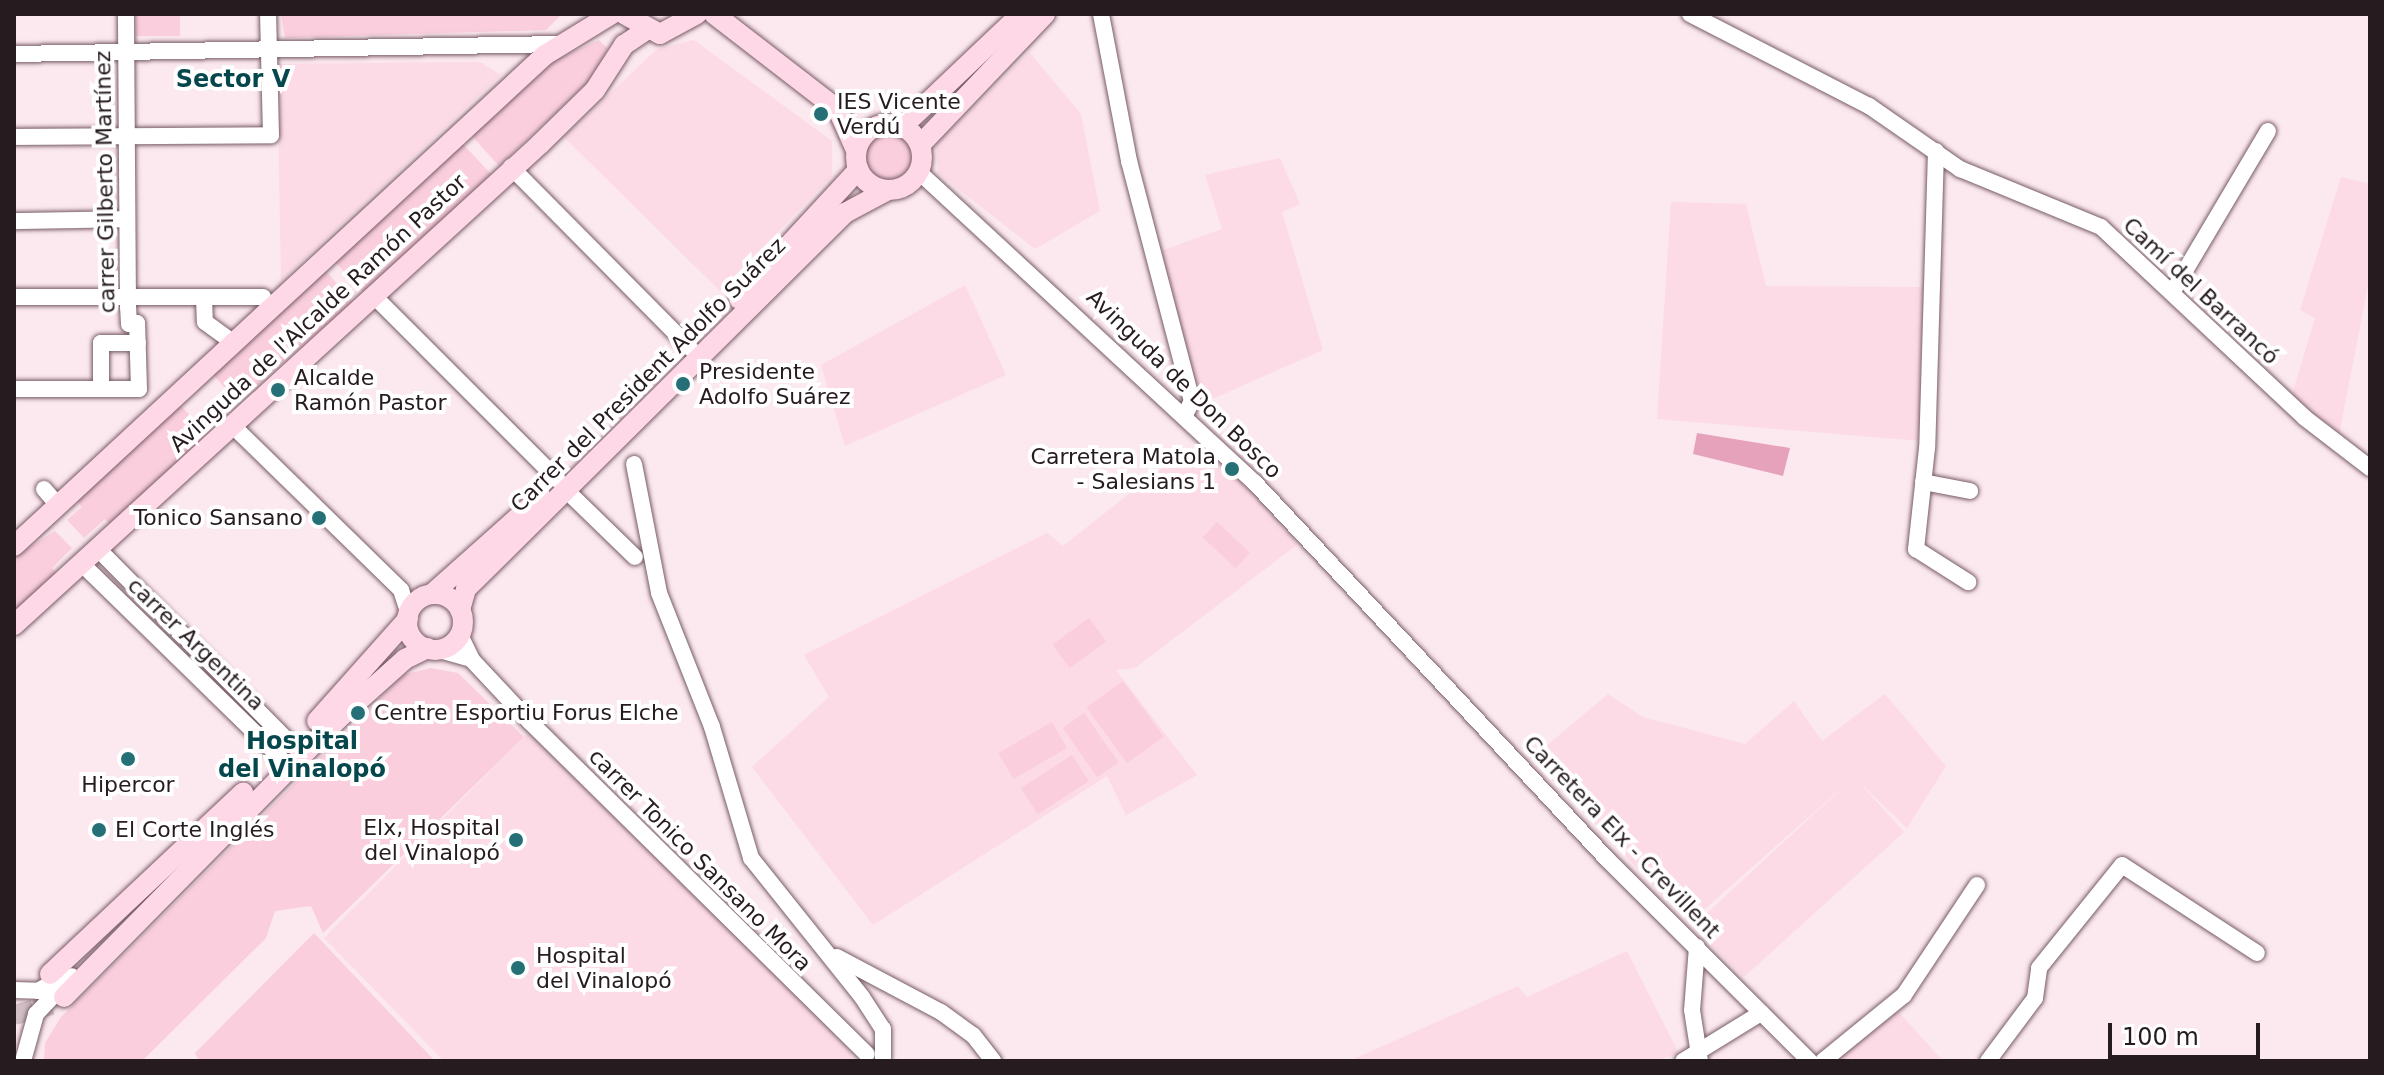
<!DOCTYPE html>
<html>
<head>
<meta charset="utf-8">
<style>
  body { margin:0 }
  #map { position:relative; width:2384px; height:1075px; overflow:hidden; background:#fce8ef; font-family:"DejaVu Sans",sans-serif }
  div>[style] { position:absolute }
  .built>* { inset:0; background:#fcdbe6 }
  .green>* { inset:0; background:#facedd; transform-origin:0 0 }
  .round { border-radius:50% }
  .water>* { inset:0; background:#e6a2bb }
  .major-tunnel>* { height:20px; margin-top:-10px; transform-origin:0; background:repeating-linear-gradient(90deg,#d1bfc5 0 20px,transparent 0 30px) }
  .roads { filter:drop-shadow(0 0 2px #775c65) drop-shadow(0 0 2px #775c65) }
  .minor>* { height:16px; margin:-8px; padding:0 8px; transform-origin:8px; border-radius:8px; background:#fff }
  .major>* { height:20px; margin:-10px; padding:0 10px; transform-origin:10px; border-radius:10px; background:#fed8e6 }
  .major>.ring { margin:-10px; padding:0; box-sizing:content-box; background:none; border:20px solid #fed8e6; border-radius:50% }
  .dots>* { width:22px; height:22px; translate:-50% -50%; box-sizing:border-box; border:4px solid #fff; border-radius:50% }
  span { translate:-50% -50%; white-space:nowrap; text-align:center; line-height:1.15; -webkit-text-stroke:8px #fff; paint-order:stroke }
  .poi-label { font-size:22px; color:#261b1f }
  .left { translate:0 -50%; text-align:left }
  .right { translate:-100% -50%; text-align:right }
  .street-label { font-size:22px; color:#261b1f }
  .neighbourhood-label { font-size:24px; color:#06474d; font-weight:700 }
  .frame { position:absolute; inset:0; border:16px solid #261b1f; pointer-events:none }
  .scale { position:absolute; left:2108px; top:1023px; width:152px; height:36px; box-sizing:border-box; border:4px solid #261b1f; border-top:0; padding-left:10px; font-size:24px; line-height:28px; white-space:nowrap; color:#261b1f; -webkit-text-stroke:6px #fff; paint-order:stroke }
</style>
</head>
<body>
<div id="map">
  <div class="built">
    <i style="clip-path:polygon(694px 40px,832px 141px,832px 176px,720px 291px,564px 137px,657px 49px)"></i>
    <i style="clip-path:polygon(1029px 52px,1081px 114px,1100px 211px,1035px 249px,938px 173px,936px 144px)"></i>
    <i style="clip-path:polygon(480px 62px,501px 75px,281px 281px,277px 64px)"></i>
    <i style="clip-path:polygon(1280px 158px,1300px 204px,1282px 212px,1323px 350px,1201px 404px,1158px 252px,1222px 229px,1205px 175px)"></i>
    <i style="clip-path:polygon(2341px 177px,2370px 184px,2370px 275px,2339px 435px,2292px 395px,2315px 318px,2300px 310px)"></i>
    <i style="clip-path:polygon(1671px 202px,1746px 204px,1766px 286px,1923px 287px,1921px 441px,1657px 419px)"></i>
    <i style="clip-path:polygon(965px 285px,1006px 375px,845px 446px,821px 365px)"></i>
    <i style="clip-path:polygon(1203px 449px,1223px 459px,1298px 544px,1135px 668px,1116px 670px,1197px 775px,1126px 815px,1107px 776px,873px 925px,752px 767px,829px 697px,804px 655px,1047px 533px,1063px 546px,1167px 464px,1188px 466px)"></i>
    <i style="clip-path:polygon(1608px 694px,1643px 717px,1745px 744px,1794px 701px,1822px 741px,1885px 694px,1946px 766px,1907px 828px,1859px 782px,1904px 832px,1744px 977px,1692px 927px,1854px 777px,1689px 923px,1532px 758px)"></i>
    <i style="clip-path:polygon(529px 732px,845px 1044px,854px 1061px,444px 1061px,324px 938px)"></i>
    <i style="clip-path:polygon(1627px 951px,1679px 1054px,1654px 1061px,1349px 1061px,1518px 986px,1527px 997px)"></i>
    <i style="clip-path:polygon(1896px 1009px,1943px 1061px,1834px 1061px)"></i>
  </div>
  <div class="green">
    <i style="left:136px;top:14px;width:44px;height:22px"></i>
    <i style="clip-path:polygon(281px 14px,562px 14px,546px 30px,285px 38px)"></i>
    <i style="clip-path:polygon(599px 40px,608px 49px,588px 82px,499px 166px,472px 136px,553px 61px)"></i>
    <i class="round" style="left:864px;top:133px;width:48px;height:48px"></i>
    <i style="left:463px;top:144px;width:41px;height:174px;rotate:47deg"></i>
    <i style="left:326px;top:271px;width:41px;height:153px;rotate:49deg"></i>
    <i style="clip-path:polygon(180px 405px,208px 434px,111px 525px,105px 519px,84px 538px,67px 520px,82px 507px,76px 500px)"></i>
    <i style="left:1217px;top:522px;width:45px;height:21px;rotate:43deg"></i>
    <i style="clip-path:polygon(55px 531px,72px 548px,52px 568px,57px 574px,14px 613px,14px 557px)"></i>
    <i style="left:1089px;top:618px;width:29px;height:45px;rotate:54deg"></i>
    <i style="clip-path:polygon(431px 668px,458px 673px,524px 737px,323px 933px,311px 906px,275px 911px,266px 938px,142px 1061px,44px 1061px,45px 1043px,61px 1017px,403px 675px)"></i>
    <i style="left:1123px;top:681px;width:69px;height:45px;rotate:54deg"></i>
    <i style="left:1084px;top:713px;width:60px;height:26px;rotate:55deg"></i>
    <i style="left:1052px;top:722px;width:30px;height:62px;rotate:60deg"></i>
    <i style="left:1072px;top:755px;width:31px;height:61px;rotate:57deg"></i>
    <i style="clip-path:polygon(314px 933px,435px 1061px,199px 1061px,195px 1053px)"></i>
  </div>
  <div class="water">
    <i style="clip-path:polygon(1697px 433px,1790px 448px,1783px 476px,1693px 454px)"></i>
  </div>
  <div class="major-tunnel">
    <i style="left:14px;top:1015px;width:39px;rotate:-15deg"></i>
  </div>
  <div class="roads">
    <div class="minor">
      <i style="left:1101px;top:14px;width:150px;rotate:79.2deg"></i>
      <i style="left:1129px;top:161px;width:248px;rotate:75.3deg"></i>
      <i style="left:1192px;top:401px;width:16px;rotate:117deg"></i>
      <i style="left:1690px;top:14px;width:201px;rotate:27.2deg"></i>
      <i style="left:1869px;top:106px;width:111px;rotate:34.7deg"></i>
      <i style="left:1960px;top:169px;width:152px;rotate:22.4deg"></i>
      <i style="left:2101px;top:227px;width:279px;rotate:43.1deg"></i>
      <i style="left:2305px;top:418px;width:82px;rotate:37.6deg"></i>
      <i style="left:14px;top:54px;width:548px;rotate:-1.05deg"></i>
      <i style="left:14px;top:137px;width:257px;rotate:-0.4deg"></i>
      <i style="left:271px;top:135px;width:121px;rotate:-91.4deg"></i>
      <i style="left:1936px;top:151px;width:297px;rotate:91.7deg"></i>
      <i style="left:1927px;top:448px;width:102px;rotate:96.2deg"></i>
      <i style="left:1916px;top:549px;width:62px;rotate:32.4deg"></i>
      <i style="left:511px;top:167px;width:255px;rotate:45.3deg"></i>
      <i style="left:919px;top:172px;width:458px;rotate:42.8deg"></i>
      <i style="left:1255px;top:483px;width:515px;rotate:46.89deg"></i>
      <i style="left:1607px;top:859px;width:286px;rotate:44.9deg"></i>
      <i style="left:14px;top:221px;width:113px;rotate:-1deg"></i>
      <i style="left:2173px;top:291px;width:186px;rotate:-59.3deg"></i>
      <i style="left:374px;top:296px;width:260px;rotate:45deg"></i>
      <i style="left:14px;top:297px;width:249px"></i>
      <i style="left:204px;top:297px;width:25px;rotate:88deg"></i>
      <i style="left:205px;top:322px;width:34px;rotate:36deg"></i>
      <i style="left:101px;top:388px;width:45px;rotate:-90deg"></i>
      <i style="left:101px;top:343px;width:37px"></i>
      <i style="left:14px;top:389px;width:125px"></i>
      <i style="left:139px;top:389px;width:66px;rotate:-91.7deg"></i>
      <i style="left:137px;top:323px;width:8px;rotate:173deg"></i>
      <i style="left:129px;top:324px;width:17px;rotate:-93deg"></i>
      <i style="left:128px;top:307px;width:293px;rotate:-90.4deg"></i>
      <i style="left:233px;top:426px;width:235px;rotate:44.3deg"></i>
      <i style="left:401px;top:590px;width:25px;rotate:72deg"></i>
      <i style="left:634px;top:464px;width:131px;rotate:79deg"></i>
      <i style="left:659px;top:593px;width:144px;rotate:68.4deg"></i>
      <i style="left:712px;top:727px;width:137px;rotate:73.4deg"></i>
      <i style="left:751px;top:858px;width:178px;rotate:51.4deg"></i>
      <i style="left:862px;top:997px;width:38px;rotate:57deg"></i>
      <i style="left:883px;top:1029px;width:29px;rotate:90deg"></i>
      <i style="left:1923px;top:482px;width:48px;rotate:10.8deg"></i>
      <i style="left:44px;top:489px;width:21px;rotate:49deg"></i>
      <i style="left:566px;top:490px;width:96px;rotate:44.2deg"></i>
      <i style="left:97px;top:548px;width:277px;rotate:45.3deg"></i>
      <i style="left:81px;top:563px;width:278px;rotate:44.3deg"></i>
      <i style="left:460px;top:635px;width:28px;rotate:64deg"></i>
      <i style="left:472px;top:660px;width:85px;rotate:46.9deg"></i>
      <i style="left:530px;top:722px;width:473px;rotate:44.6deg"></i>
      <i style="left:436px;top:649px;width:36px;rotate:16deg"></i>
      <i style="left:1697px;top:947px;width:63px;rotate:94.5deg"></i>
      <i style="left:1692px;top:1010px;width:52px;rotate:81.1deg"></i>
      <i style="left:837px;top:957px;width:118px;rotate:27.9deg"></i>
      <i style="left:941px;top:1012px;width:39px;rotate:36deg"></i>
      <i style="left:973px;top:1035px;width:33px;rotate:52deg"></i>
      <i style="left:14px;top:990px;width:24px;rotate:2deg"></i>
      <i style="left:38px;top:991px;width:24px;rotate:-30deg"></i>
      <i style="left:23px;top:1061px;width:49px;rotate:-74.5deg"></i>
      <i style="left:36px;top:1014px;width:52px;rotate:-46.5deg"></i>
      <i style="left:1683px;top:1061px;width:92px;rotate:-31.6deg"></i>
      <i style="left:1823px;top:1061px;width:104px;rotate:-39.2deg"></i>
      <i style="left:1904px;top:995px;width:132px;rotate:-56.4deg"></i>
      <i style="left:1988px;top:1061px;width:79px;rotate:-53.3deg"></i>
      <i style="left:2035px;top:998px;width:30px;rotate:-82deg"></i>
      <i style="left:2039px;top:968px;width:132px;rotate:-51.1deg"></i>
      <i style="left:2122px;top:865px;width:161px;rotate:33.1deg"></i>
    </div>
    <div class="major">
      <i style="left:624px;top:14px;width:41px;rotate:29.1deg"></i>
      <i style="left:660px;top:34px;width:42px;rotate:-28.4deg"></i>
      <i style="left:714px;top:14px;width:157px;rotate:37.7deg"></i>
      <i style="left:838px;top:110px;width:44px;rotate:65.8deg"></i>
      <i class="ring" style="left:856px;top:124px;width:46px;height:46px"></i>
      <i style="left:903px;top:126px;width:163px;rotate:-43.5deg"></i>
      <i style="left:920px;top:145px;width:181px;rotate:-46.3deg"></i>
      <i style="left:739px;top:299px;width:176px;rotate:-47.3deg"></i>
      <i style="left:14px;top:546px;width:723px;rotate:-42.76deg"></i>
      <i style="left:545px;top:55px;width:79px;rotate:-31.5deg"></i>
      <i style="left:432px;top:594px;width:146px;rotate:-41.7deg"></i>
      <i class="ring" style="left:407px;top:594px;width:36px;height:36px"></i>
      <i style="left:460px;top:610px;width:22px;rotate:-74deg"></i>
      <i style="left:466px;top:589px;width:534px;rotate:-44.77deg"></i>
      <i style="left:845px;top:213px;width:47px;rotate:-28.2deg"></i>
      <i style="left:14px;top:625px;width:713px;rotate:-42.44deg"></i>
      <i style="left:540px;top:144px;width:77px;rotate:-44.5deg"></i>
      <i style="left:595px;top:90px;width:54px;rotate:-57.2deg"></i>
      <i style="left:624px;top:45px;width:25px;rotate:-34deg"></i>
      <i style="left:317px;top:721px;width:137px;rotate:-48.3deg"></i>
      <i style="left:50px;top:974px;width:265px;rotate:-43.2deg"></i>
      <i style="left:64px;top:997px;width:390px;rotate:-45.4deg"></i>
      <i style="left:338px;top:719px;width:90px;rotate:-41.8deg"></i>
      <i style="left:405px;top:659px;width:25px;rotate:-26deg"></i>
    </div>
  </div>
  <div class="dots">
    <i style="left:821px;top:114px;background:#256f77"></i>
    <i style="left:683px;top:384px;background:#256f77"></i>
    <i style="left:278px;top:390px;background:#256f77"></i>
    <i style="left:1232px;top:469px;background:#256f77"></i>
    <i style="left:319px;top:518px;background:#256f77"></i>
    <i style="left:358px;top:713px;background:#256f77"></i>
    <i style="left:128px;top:759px;background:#256f77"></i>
    <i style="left:99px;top:830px;background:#256f77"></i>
    <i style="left:516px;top:840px;background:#256f77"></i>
    <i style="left:518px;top:968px;background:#256f77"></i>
  </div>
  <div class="poi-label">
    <span class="left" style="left:837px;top:114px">IES Vicente<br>Verdú</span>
    <span class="left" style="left:699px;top:384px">Presidente<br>Adolfo Suárez</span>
    <span class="left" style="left:294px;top:390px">Alcalde<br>Ramón Pastor</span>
    <span class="right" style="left:1216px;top:469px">Carretera Matola<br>- Salesians 1</span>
    <span class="right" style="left:303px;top:518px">Tonico Sansano</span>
    <span class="left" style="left:374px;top:713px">Centre Esportiu Forus Elche</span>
    <span style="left:128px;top:785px">Hipercor</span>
    <span class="right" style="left:500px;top:840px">Elx, Hospital<br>del Vinalopó</span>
    <span class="left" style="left:115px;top:830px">El Corte Inglés</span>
    <span class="left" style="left:536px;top:968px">Hospital<br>del Vinalopó</span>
  </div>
  <div class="street-label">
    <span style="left:105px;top:182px;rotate:-91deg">carrer Gilberto Martínez</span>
    <span style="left:2201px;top:291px;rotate:43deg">Camí del Barrancó</span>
    <span style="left:318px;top:313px;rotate:-43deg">Avinguda de l'Alcalde Ramón Pastor</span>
    <span style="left:648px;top:375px;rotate:-45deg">Carrer del President Adolfo Suárez</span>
    <span style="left:1184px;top:384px;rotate:44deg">Avinguda de Don Bosco</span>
    <span style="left:196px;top:644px;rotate:44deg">carrer Argentina</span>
    <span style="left:1622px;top:837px;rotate:46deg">Carretera Elx - Crevillent</span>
    <span style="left:700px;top:860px;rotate:45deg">carrer Tonico Sansano Mora</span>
  </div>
  <div class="neighbourhood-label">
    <span style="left:233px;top:80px">Sector V</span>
    <span style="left:302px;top:756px">Hospital<br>del Vinalopó</span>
  </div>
  <div class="frame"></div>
  <div class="scale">100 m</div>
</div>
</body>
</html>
